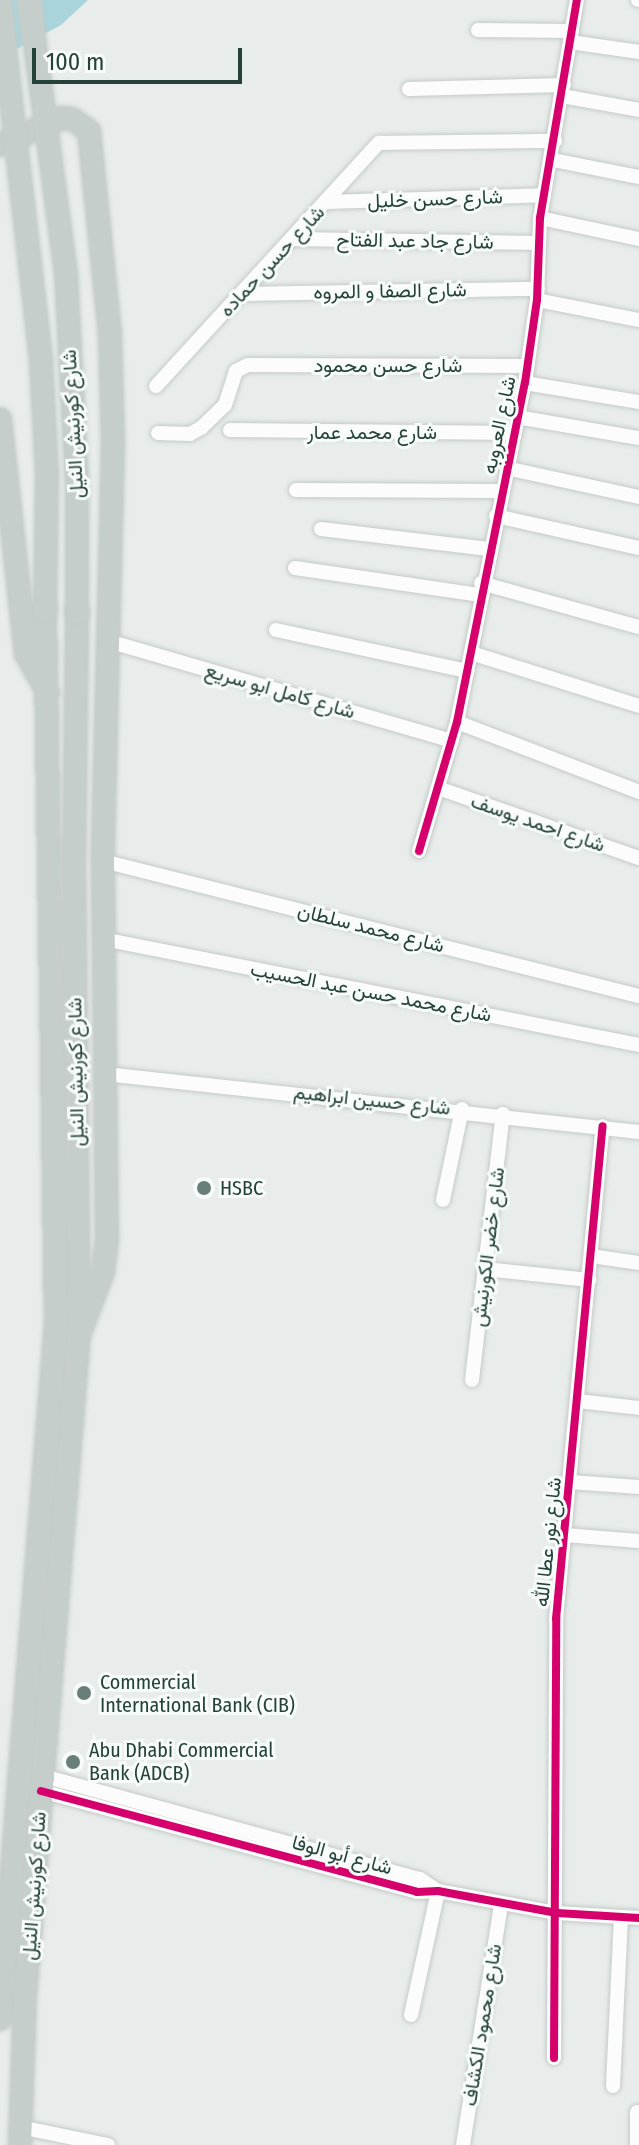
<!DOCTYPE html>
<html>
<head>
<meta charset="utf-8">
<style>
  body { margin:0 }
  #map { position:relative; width:639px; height:2145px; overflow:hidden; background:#e8edeb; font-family:"Fira Sans Condensed",Vazirmatn,sans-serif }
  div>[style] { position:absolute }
  .water>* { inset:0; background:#a9d4db }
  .roads { filter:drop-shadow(0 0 2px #c5cac8) drop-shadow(0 0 2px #c5cac8) }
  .minor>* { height:14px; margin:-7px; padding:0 7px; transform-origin:7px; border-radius:7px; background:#fcfcfc }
  .trunk>* { height:22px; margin:-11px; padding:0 11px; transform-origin:11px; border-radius:11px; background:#c6cecc }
  .bridges { filter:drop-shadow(0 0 2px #c3ccc9) drop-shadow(0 0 2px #c3ccc9) }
  .trunk-bridge>* { height:22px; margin:-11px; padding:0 11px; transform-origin:11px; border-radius:11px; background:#c6cecc }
  .cycleway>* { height:8px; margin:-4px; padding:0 4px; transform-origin:4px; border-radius:4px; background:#d6006c }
  .dots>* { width:22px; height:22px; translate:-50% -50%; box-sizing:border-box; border:4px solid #f7fbf9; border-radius:50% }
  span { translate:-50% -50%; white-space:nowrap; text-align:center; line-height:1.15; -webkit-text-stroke:6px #f7fbf9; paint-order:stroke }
  .street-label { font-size:20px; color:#24423a }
  .poi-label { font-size:20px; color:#24423a }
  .left { translate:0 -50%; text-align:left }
  .scale { position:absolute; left:32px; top:48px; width:210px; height:36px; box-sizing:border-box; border:4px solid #24423a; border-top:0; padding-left:10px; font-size:24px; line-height:28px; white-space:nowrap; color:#24423a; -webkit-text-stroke:6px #f7fbf9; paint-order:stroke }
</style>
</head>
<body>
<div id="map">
  <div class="water">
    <i style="clip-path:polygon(0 0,88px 0,61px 25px,0 58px)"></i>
  </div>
  <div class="roads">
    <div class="minor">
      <i style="left:638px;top:0;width:1px"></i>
      <i style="left:478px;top:30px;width:94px;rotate:0.6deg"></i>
      <i style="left:570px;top:42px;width:70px;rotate:8.2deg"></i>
      <i style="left:409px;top:89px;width:155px;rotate:-1.5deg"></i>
      <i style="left:562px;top:96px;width:78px;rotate:10.3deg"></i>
      <i style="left:553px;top:160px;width:88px;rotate:11.2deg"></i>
      <i style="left:326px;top:202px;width:218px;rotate:-1.8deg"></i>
      <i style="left:540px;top:218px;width:101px;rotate:12deg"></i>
      <i style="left:292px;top:239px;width:247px;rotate:0.9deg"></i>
      <i style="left:242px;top:294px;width:296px;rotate:-1deg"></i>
      <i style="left:537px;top:300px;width:104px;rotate:11.1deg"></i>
      <i style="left:525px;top:383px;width:116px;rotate:9.5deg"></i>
      <i style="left:156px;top:386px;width:330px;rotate:-47.5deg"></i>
      <i style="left:379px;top:143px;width:176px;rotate:-0.7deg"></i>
      <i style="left:517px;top:417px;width:124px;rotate:9.8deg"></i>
      <i style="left:230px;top:430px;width:284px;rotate:0.6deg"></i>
      <i style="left:158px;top:433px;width:32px;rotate:2deg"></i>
      <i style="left:190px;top:434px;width:13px;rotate:-29deg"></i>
      <i style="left:201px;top:428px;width:33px;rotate:-44deg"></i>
      <i style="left:225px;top:405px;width:36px;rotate:-72deg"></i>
      <i style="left:236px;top:371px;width:13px;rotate:-27deg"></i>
      <i style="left:248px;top:365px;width:279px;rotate:0.2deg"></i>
      <i style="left:506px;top:468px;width:136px;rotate:12.3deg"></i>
      <i style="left:296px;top:490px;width:205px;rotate:0.3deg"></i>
      <i style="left:496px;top:516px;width:147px;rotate:12.6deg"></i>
      <i style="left:321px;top:529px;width:169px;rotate:6.8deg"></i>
      <i style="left:295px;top:568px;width:186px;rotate:8.3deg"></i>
      <i style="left:481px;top:583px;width:164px;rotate:15.6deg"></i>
      <i style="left:276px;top:630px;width:196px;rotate:12.1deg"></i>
      <i style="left:108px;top:641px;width:358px;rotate:16.2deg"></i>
      <i style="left:471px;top:653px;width:176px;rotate:17.5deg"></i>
      <i style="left:457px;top:722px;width:195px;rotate:21deg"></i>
      <i style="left:438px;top:788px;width:213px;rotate:19.2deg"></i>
      <i style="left:419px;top:851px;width:134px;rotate:-73.6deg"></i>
      <i style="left:457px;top:722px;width:346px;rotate:-78.7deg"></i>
      <i style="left:525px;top:383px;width:84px;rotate:-81.8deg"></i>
      <i style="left:537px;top:300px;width:82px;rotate:-87.9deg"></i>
      <i style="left:540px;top:218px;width:221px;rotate:-80.4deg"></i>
      <i style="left:103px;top:861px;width:553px;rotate:14.14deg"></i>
      <i style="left:103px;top:939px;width:546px;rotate:11.19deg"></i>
      <i style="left:105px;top:1074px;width:537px;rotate:6.2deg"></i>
      <i style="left:443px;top:1200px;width:93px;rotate:-78.2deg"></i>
      <i style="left:591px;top:1256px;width:49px;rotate:8.3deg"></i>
      <i style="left:485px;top:1269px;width:105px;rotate:6deg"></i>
      <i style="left:472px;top:1380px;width:268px;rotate:-83.4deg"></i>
      <i style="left:578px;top:1401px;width:61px;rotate:6.5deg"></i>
      <i style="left:570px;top:1482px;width:69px;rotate:4.1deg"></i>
      <i style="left:565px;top:1535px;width:74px;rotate:4.6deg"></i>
      <i style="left:43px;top:1776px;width:391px;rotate:15.3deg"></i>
      <i style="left:420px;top:1879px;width:22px;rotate:34deg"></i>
      <i style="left:41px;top:1791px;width:389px;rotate:15deg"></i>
      <i style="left:417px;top:1892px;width:21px;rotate:-3deg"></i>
      <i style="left:438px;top:1891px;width:121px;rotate:10.5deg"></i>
      <i style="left:557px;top:1913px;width:82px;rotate:3.5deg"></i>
      <i style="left:411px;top:2015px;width:127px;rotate:-77.7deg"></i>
      <i style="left:554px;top:2058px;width:439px;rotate:-89.7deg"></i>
      <i style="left:556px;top:1619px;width:495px;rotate:-84.6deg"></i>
      <i style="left:613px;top:2086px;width:168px;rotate:-87.3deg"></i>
      <i style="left:637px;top:2112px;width:33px;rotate:90deg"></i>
      <i style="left:20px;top:2127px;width:90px;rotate:11.6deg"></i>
      <i style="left:463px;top:2145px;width:243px;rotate:-81deg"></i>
    </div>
    <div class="trunk">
      <i style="left:0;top:145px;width:67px;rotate:-23.9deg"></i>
      <i style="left:61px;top:118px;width:11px;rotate:5deg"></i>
      <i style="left:72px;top:119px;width:21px;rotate:35deg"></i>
      <i style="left:89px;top:131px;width:205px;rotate:84.1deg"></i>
      <i style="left:110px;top:335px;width:106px;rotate:88.4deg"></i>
      <i style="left:113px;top:441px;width:420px;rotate:91.4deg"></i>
      <i style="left:103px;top:861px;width:378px;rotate:89.4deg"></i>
      <i style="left:107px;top:1239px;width:33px;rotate:97deg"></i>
      <i style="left:103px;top:1272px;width:62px;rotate:110.8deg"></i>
      <i style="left:0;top:419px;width:236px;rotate:83.7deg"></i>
      <i style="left:26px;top:654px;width:45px;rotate:60.6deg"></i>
      <i style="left:0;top:2019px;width:698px;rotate:-85.4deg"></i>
      <i style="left:56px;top:1323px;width:714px;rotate:-90.88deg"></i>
      <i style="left:20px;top:2145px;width:148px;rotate:-88.1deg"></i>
      <i style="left:25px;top:1997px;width:664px;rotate:-85.34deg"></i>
      <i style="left:79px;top:1335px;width:466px;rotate:-90.6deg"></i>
      <i style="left:74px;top:869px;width:257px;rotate:-89.3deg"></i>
    </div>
  </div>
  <div class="bridges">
    <div class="trunk-bridge">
      <i style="left:29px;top:0;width:275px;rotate:82.3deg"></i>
      <i style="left:66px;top:273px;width:209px;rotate:87deg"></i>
      <i style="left:77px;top:482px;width:130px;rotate:90deg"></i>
      <i style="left:0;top:5px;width:359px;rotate:83.4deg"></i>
      <i style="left:41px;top:362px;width:110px;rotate:86.9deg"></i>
      <i style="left:47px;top:472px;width:137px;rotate:90.8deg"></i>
    </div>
  </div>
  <div class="cycleway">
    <i style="left:419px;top:851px;width:134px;rotate:-73.6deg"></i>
    <i style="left:457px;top:722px;width:346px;rotate:-78.7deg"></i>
    <i style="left:525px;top:383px;width:84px;rotate:-81.8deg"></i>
    <i style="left:537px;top:300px;width:82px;rotate:-87.9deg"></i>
    <i style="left:540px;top:218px;width:221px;rotate:-80.4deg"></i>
    <i style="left:41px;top:1791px;width:389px;rotate:15deg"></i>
    <i style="left:417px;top:1892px;width:21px;rotate:-3deg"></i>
    <i style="left:438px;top:1891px;width:121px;rotate:10.5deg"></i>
    <i style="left:557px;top:1913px;width:82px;rotate:3.5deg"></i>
    <i style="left:554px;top:2058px;width:439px;rotate:-89.7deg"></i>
    <i style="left:556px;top:1619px;width:495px;rotate:-84.6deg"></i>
  </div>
  <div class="dots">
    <i style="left:204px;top:1188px;background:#697e78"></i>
    <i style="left:84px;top:1693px;background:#697e78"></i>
    <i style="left:73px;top:1762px;background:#697e78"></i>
  </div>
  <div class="street-label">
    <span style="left:435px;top:199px;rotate:-2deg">شارع حسن خليل</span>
    <span style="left:415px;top:241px;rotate:1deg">شارع جاد عبد الفتاح</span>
    <span style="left:272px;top:261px;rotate:-47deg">شارع حسن حماده</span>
    <span style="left:390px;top:291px;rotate:-1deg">شارع الصفا و المروه</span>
    <span style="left:388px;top:365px">شارع حسن محمود</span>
    <span style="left:73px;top:424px;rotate:-93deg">شارع كورنيش النيل</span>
    <span style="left:499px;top:425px;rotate:-78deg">شارع العروبه</span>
    <span style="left:372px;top:432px">شارع محمد عمار</span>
    <span style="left:280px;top:691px;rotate:16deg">شارع كامل ابو سريع</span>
    <span style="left:538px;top:823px;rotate:19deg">شارع احمد يوسف</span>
    <span style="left:371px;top:928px;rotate:14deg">شارع محمد سلطان</span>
    <span style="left:371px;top:992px;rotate:11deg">شارع محمد حسن عبد الحسيب</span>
    <span style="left:76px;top:1072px;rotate:-91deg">شارع كورنيش النيل</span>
    <span style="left:372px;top:1100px;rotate:6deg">شارع حسين ابراهيم</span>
    <span style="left:488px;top:1247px;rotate:-83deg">شارع خضر الكورنيش</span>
    <span style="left:548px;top:1542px;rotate:-84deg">شارع نور عطا الله</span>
    <span style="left:342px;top:1855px;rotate:15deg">شارع أبو الوفا</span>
    <span style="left:34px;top:1886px;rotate:-86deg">شارع كورنيش النيل</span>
    <span style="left:482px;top:2025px;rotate:-81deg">شارع محمود الكشاف</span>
  </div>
  <div class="poi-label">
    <span class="left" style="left:220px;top:1188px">HSBC</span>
    <span class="left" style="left:100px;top:1694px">Commercial<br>International Bank (CIB)</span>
    <span class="left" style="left:89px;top:1762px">Abu Dhabi Commercial<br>Bank (ADCB)</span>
  </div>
  <div class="scale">100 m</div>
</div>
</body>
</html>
